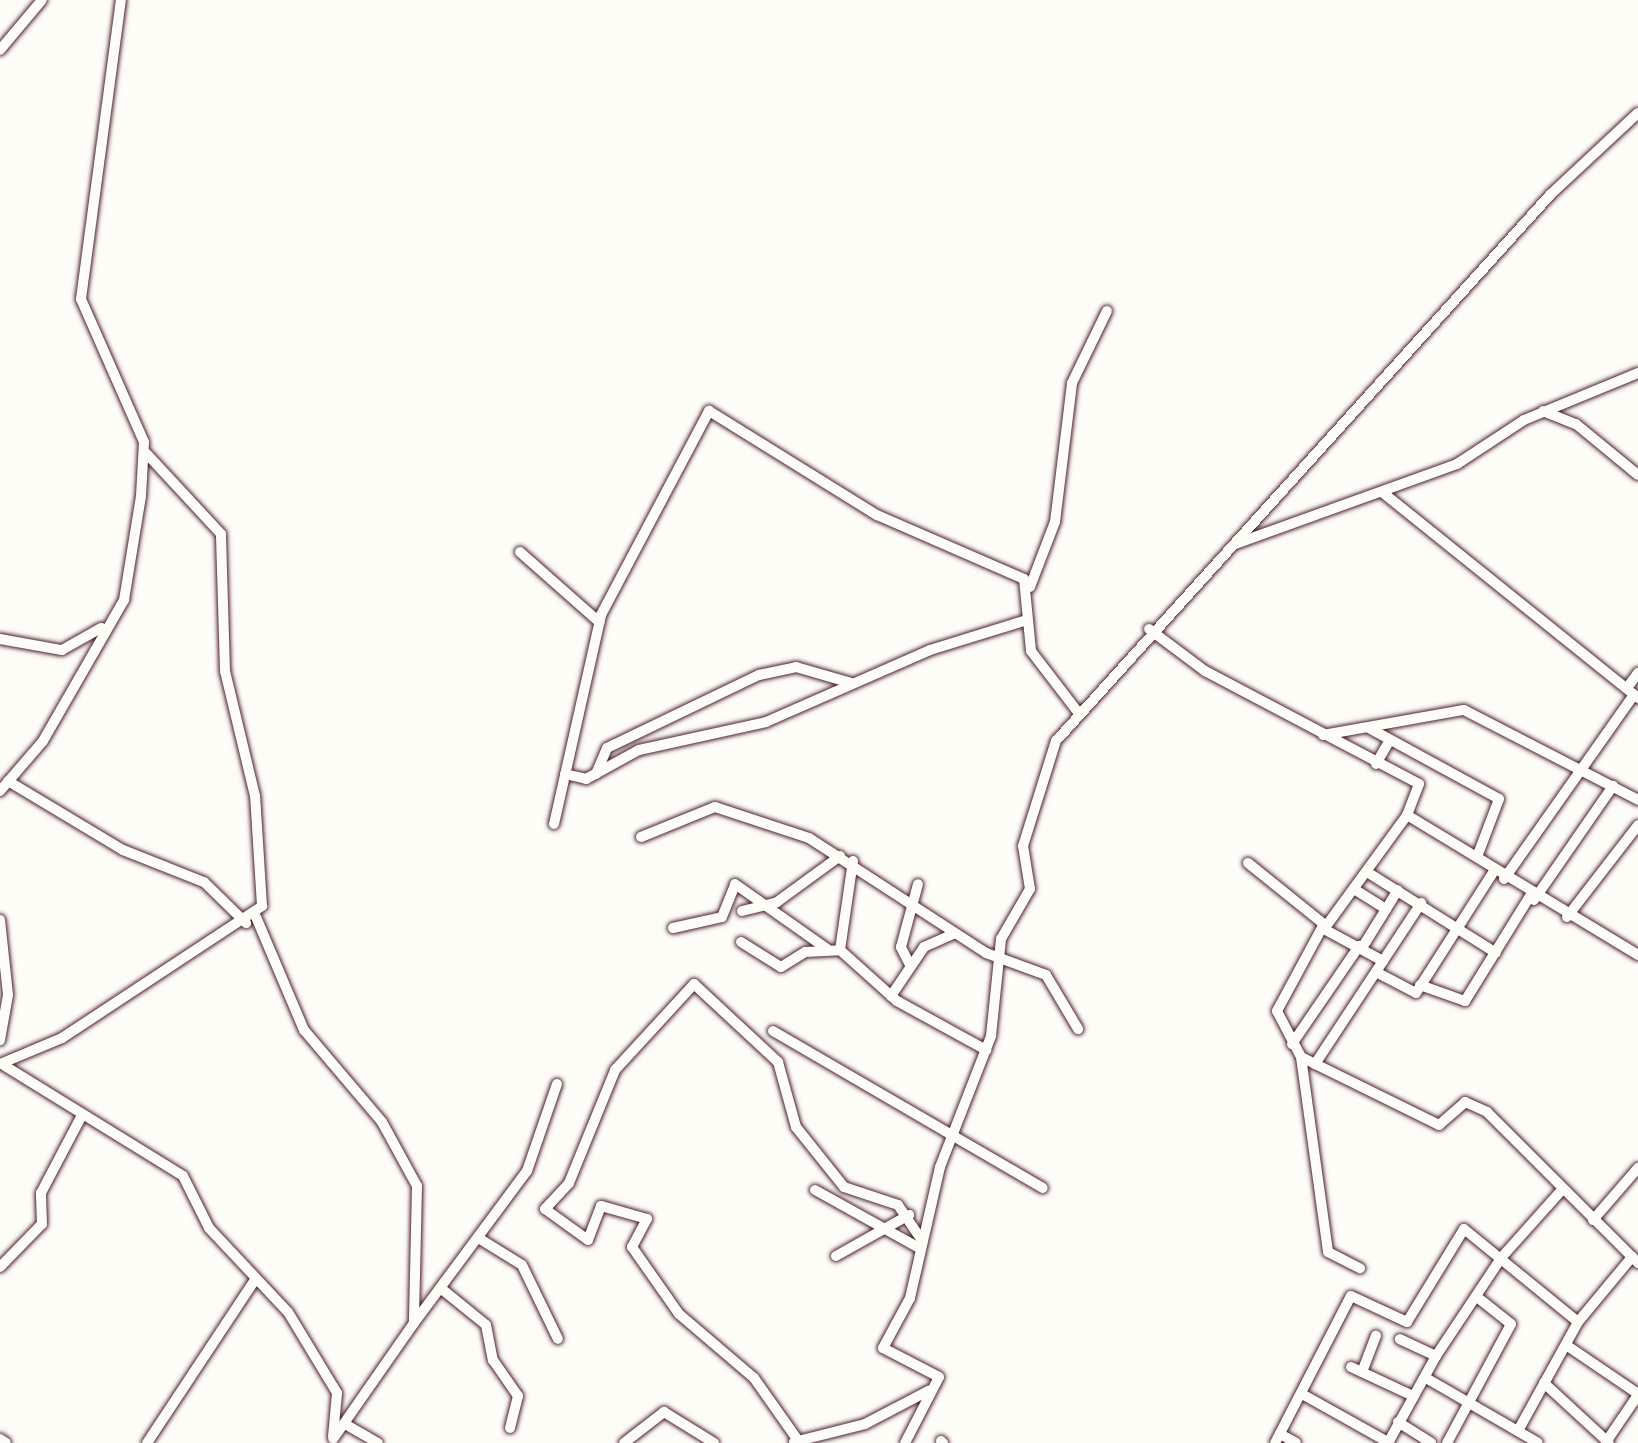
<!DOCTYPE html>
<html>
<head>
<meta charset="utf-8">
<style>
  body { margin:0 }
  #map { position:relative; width:1638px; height:1443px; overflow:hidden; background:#fdfcf7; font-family:Mali,sans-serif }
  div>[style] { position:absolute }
  .roads { filter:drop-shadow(0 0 2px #4a1f2b) drop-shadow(0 0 2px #4a1f2b) }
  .street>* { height:10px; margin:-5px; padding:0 5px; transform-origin:5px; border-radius:5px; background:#fdfcf7 }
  span { translate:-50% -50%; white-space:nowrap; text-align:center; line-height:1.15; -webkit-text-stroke:8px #fdfcf7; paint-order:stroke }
</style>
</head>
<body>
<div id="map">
  <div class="roads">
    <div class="street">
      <i style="left:0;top:50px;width:65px;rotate:-50deg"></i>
      <i style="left:1543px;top:411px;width:35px;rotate:22deg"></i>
      <i style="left:1576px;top:424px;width:80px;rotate:39.4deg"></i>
      <i style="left:1382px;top:492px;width:329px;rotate:38.8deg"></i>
      <i style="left:1235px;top:544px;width:236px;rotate:-19.8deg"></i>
      <i style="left:1457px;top:464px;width:80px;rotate:-33.3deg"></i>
      <i style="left:1524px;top:420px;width:123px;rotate:-22.4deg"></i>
      <i style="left:520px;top:552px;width:106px;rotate:41.5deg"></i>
      <i style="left:1030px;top:587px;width:70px;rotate:-69deg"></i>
      <i style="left:1055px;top:522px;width:140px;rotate:-83deg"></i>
      <i style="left:1072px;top:383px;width:80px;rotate:-64.1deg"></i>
      <i style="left:1149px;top:629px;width:70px;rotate:36.9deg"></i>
      <i style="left:1205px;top:671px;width:242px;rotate:27.8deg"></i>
      <i style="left:1419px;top:784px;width:33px;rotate:111deg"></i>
      <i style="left:0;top:639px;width:63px;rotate:10.1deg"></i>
      <i style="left:62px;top:650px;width:45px;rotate:-29.4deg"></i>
      <i style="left:1627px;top:688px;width:19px;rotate:-54deg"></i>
      <i style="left:1369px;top:728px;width:148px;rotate:28.6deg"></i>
      <i style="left:1499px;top:799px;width:62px;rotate:110.8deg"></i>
      <i style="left:1323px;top:735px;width:143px;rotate:-10.1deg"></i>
      <i style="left:1464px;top:710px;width:196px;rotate:27.3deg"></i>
      <i style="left:1376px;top:764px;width:28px;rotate:-60deg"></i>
      <i style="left:565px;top:774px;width:22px;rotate:13deg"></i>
      <i style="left:586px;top:779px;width:60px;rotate:-28.7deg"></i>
      <i style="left:639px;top:750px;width:130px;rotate:-12.4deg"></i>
      <i style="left:766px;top:722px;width:179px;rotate:-23.7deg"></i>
      <i style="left:930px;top:650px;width:102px;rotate:-17.2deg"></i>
      <i style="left:596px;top:774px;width:28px;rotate:-67deg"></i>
      <i style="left:607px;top:748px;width:169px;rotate:-25.7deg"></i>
      <i style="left:759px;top:675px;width:38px;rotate:-12deg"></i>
      <i style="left:796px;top:667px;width:57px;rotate:16.2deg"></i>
      <i style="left:8px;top:781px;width:134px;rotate:31deg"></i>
      <i style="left:123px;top:850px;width:87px;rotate:21.6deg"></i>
      <i style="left:204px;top:882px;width:59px;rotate:44.3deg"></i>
      <i style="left:0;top:791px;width:66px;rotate:-49.3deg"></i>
      <i style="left:43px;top:741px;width:163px;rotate:-60.1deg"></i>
      <i style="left:124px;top:600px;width:105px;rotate:-80.7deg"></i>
      <i style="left:141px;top:496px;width:54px;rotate:-86.8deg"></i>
      <i style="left:144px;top:442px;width:156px;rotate:-113.8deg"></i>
      <i style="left:81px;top:299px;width:302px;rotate:-82.4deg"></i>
      <i style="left:554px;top:824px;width:214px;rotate:-77.3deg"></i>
      <i style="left:601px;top:615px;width:231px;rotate:-62.1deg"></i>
      <i style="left:709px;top:411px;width:198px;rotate:31.8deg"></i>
      <i style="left:877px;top:515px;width:160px;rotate:23.5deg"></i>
      <i style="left:1024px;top:579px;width:72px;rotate:84.4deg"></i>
      <i style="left:1031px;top:651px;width:76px;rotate:52.5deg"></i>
      <i style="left:641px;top:837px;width:80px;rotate:-22.1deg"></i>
      <i style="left:715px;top:807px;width:99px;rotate:18.3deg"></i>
      <i style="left:809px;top:838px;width:211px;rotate:33deg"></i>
      <i style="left:986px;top:953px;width:64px;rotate:20.1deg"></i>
      <i style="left:1046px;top:975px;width:63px;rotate:59.3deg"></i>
      <i style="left:1248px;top:863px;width:97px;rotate:38.8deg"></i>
      <i style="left:1324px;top:924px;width:99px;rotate:118.4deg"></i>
      <i style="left:1277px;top:1011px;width:52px;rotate:62.4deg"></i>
      <i style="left:1301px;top:1057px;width:197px;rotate:82.1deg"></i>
      <i style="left:1328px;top:1252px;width:36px;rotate:27deg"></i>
      <i style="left:1367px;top:872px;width:152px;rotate:32.1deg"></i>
      <i style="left:1504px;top:879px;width:225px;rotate:-54.8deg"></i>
      <i style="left:1354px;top:889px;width:38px;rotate:32deg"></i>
      <i style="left:1534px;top:900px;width:139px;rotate:-55.3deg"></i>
      <i style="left:742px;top:911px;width:36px;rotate:-14deg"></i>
      <i style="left:777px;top:902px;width:78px;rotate:-36.1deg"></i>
      <i style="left:256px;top:917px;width:123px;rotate:67deg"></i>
      <i style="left:304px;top:1030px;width:121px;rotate:49.7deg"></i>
      <i style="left:382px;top:1122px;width:73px;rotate:61.3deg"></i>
      <i style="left:417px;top:1186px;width:137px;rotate:91.3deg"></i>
      <i style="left:414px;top:1323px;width:141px;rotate:124.9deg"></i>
      <i style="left:1567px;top:917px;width:116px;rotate:-52.3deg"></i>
      <i style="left:0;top:920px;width:75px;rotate:83.9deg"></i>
      <i style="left:8px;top:995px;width:46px;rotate:100.1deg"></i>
      <i style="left:673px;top:928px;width:50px;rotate:-12.7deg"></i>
      <i style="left:722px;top:917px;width:35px;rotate:-68deg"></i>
      <i style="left:735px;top:884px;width:113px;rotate:35.2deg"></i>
      <i style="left:741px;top:942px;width:47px;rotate:32deg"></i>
      <i style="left:781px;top:967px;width:28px;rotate:-32deg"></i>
      <i style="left:805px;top:952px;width:35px;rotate:-3deg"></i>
      <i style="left:840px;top:950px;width:76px;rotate:41.8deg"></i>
      <i style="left:897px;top:1001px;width:102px;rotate:28.8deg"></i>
      <i style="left:1362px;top:948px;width:68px;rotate:-58.2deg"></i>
      <i style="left:840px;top:950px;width:90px;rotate:-81.7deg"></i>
      <i style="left:1383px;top:961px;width:67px;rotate:-151.5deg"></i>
      <i style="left:1324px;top:929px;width:141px;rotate:-53.9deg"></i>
      <i style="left:1407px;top:815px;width:270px;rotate:31.2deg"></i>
      <i style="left:909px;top:963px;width:18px;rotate:-117deg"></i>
      <i style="left:901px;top:947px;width:65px;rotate:-74.9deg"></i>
      <i style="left:1376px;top:972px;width:45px;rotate:27.7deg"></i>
      <i style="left:1416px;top:993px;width:145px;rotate:-57.4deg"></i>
      <i style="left:1420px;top:985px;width:48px;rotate:19.6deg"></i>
      <i style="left:1465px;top:1001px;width:123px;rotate:-58.2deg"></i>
      <i style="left:891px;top:996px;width:59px;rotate:-56deg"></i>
      <i style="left:924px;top:947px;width:32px;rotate:-24deg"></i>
      <i style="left:773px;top:1031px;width:312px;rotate:30.2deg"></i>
      <i style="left:1292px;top:1044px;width:119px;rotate:-55.6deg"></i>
      <i style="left:1301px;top:1057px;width:154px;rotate:26.2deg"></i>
      <i style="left:1439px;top:1125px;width:35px;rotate:-41deg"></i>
      <i style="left:1465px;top:1102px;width:24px;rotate:24deg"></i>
      <i style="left:1487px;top:1112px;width:214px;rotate:45deg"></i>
      <i style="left:0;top:1064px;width:67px;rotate:-22.8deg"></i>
      <i style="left:62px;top:1038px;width:240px;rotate:-33.4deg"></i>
      <i style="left:262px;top:906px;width:110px;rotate:-93.6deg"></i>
      <i style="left:255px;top:796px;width:129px;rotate:-103.5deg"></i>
      <i style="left:225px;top:671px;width:137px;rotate:-91.7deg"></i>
      <i style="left:221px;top:534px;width:110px;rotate:-132.8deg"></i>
      <i style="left:1315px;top:1064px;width:193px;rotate:-56.6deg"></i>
      <i style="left:5px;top:1066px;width:209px;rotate:31.7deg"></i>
      <i style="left:183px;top:1176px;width:58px;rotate:63.4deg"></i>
      <i style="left:209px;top:1228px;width:115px;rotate:46.8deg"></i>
      <i style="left:288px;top:1312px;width:95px;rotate:58.8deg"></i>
      <i style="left:337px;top:1393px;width:44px;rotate:95.2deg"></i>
      <i style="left:815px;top:1190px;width:119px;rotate:29.1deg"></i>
      <i style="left:1593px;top:1220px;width:69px;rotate:-49.1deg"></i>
      <i style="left:480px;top:1239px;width:49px;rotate:31.8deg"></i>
      <i style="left:522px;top:1265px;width:82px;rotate:64.1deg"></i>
      <i style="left:836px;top:1256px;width:84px;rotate:-29.3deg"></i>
      <i style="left:0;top:1267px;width:60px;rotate:-45.7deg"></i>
      <i style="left:42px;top:1224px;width:31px;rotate:-92deg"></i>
      <i style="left:41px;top:1193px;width:84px;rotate:-62.2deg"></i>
      <i style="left:443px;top:1290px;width:55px;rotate:39.1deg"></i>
      <i style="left:486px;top:1325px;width:36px;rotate:79deg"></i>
      <i style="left:493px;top:1360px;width:44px;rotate:55.2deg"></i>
      <i style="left:518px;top:1396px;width:33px;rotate:104deg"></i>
      <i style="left:414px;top:1323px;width:189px;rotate:-53.4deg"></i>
      <i style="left:527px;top:1171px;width:92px;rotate:-71deg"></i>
      <i style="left:1566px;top:1345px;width:87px;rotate:34.2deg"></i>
      <i style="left:1436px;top:1356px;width:118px;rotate:-56.4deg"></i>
      <i style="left:1501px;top:1258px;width:90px;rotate:-48.2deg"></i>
      <i style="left:1351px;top:1367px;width:68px;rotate:25.1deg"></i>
      <i style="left:1362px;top:1372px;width:39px;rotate:-69deg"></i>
      <i style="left:1426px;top:1378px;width:129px;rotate:30.1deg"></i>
      <i style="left:1544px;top:1383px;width:88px;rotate:42.7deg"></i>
      <i style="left:1302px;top:1394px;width:98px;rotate:29.2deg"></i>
      <i style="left:1398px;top:1422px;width:39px;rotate:32deg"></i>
      <i style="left:345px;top:1424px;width:38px;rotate:30deg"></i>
      <i style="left:1519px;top:1429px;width:122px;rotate:-61.1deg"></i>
      <i style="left:1578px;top:1322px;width:85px;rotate:-50.3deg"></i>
      <i style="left:1280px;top:1434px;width:18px;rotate:29deg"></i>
      <i style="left:0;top:1439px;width:7px;rotate:34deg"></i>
      <i style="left:797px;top:1439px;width:75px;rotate:-125.2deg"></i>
      <i style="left:754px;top:1378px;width:99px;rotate:-139.5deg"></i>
      <i style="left:679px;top:1314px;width:82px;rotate:-125deg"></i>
      <i style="left:632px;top:1247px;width:32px;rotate:-62deg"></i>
      <i style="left:647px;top:1219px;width:48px;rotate:-164.2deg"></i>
      <i style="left:601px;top:1206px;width:36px;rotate:111deg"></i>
      <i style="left:588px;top:1240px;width:53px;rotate:-144.2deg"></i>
      <i style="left:545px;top:1209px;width:35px;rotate:-47deg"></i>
      <i style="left:569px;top:1183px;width:122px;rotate:-67.8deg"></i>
      <i style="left:615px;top:1070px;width:117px;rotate:-47.4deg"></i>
      <i style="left:694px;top:984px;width:115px;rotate:42.9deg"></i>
      <i style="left:778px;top:1062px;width:67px;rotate:74.5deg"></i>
      <i style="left:796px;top:1127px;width:77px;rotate:51.3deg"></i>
      <i style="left:844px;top:1187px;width:57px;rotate:18.4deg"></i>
      <i style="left:898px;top:1205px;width:41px;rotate:55.9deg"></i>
      <i style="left:941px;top:1441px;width:3px;rotate:45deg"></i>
      <i style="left:794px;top:1442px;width:73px;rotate:-14.2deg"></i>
      <i style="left:865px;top:1424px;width:73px;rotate:-27.6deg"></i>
      <i style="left:1606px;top:1442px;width:57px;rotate:-55.8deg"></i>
      <i style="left:147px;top:1443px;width:196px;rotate:-56.5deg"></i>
      <i style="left:624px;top:1443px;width:51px;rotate:-37.8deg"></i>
      <i style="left:664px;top:1412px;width:59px;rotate:31.8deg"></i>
      <i style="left:905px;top:1443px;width:74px;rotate:-62.7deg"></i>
      <i style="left:939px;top:1377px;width:63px;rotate:-152.6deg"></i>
      <i style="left:883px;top:1348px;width:57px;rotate:-61.6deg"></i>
      <i style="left:910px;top:1298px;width:134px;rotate:-77.1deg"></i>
      <i style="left:940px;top:1167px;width:141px;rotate:-68.7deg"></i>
      <i style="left:991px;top:1036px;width:98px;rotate:-84.1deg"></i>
      <i style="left:1001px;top:939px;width:58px;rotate:-59.9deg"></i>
      <i style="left:1030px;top:889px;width:44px;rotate:-99.2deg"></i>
      <i style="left:1023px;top:846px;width:110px;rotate:-72.6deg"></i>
      <i style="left:1056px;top:741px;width:736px;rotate:-47.86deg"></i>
      <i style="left:1550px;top:195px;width:120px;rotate:-43deg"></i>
      <i style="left:1275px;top:1443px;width:165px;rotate:-62.7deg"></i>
      <i style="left:1351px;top:1296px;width:62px;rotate:24.9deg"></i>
      <i style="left:1407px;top:1322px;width:109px;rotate:-58.5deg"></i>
      <i style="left:1464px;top:1229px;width:147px;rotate:39.2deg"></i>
      <i style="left:1388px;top:1443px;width:99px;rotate:-61.1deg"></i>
      <i style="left:1436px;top:1356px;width:40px;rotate:-155deg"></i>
      <i style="left:1447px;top:1443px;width:135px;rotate:-61.7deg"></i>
      <i style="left:1511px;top:1324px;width:43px;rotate:-141.5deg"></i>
    </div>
  </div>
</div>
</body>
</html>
